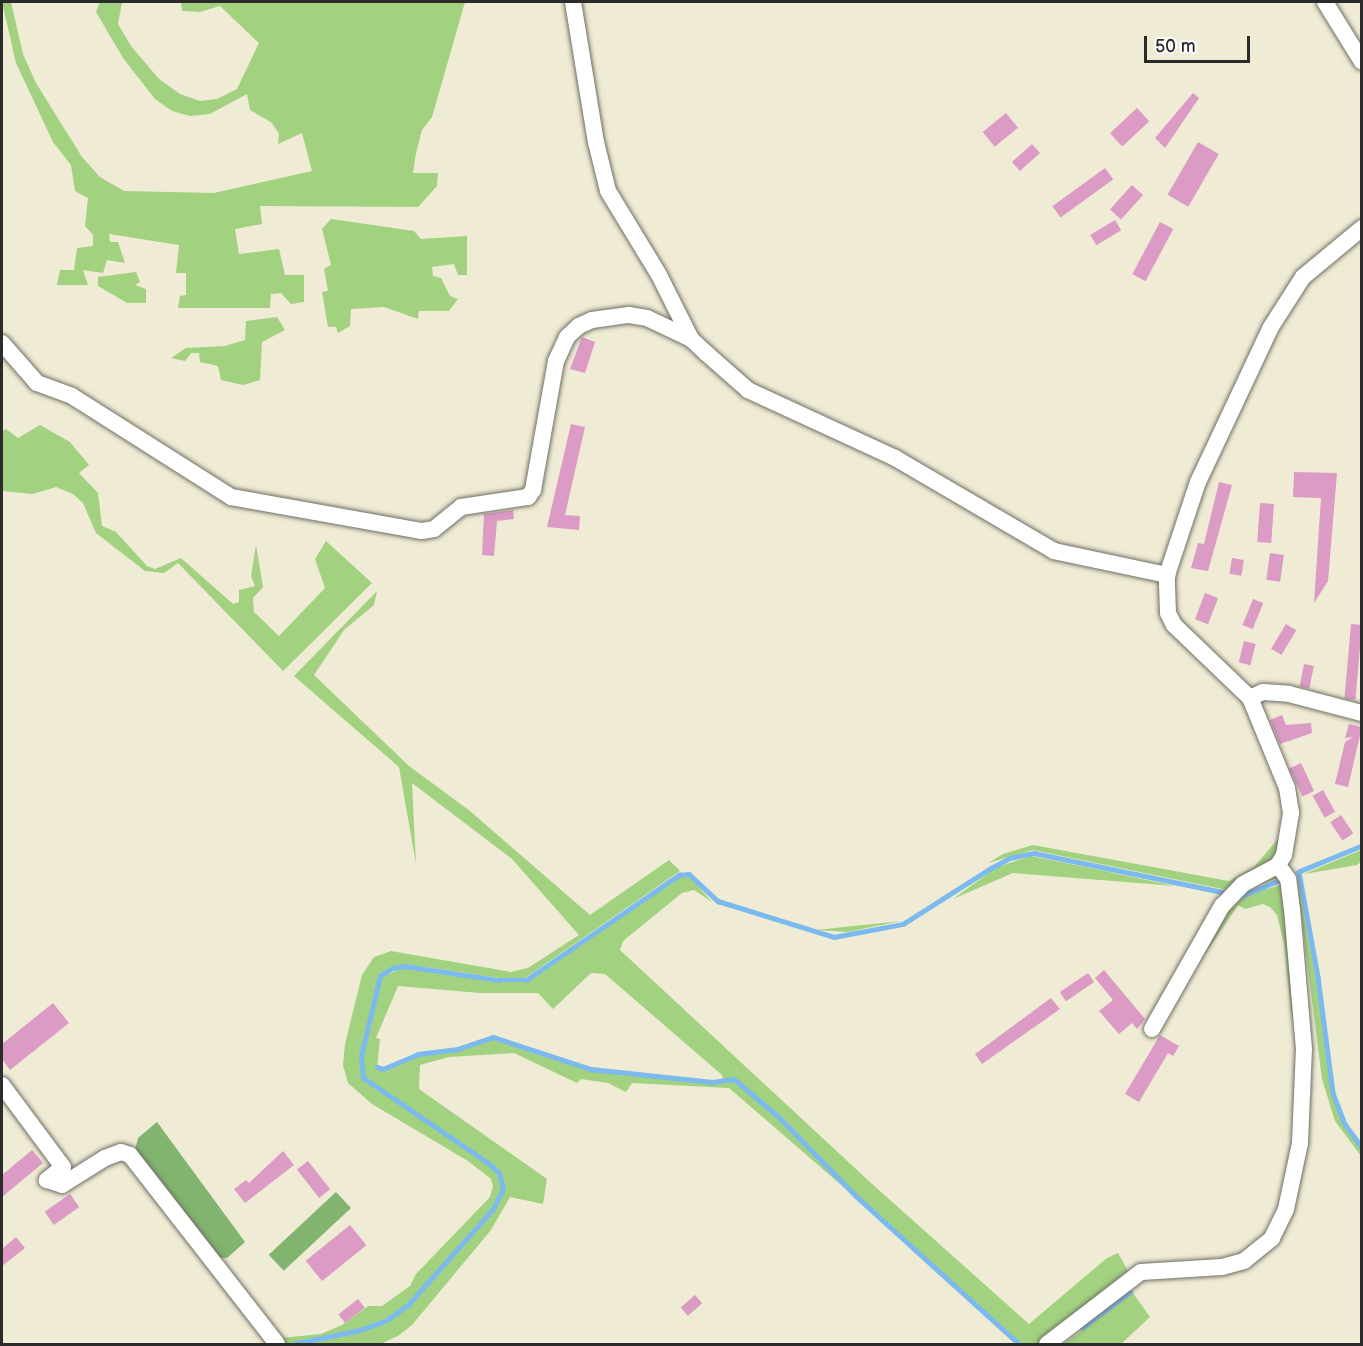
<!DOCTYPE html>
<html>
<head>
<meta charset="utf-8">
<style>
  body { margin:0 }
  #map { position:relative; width:1363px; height:1346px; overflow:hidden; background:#efebd4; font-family:"Balsamiq Sans",sans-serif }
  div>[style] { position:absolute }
  .green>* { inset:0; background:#a2d280 }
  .forest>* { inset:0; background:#81b46e; transform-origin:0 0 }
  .stream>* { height:4.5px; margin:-2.25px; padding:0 2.25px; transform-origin:2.25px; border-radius:2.25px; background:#7bb9ee }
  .building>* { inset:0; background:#db9bc4; transform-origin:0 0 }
  .roads { filter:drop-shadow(0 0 2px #706e66) drop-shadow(0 0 2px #706e66) }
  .minor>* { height:16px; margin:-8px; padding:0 8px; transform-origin:8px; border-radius:8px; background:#fff }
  span { translate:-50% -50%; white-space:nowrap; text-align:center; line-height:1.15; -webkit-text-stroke:4.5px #fff; paint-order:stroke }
  .frame { position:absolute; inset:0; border:3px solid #2b2b2b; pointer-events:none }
  .scale { position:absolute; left:1144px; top:36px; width:106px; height:27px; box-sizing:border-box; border:3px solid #2b2b2b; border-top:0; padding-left:8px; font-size:18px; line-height:21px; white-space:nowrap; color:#2b2b2b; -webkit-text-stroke:4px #fff; paint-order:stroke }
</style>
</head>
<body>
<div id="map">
  <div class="green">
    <i style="clip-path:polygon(2px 2px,11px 2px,23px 54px,36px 83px,82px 157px,100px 177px,124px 191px,214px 193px,312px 171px,302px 133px,278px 144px,279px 134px,272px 123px,250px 110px,247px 94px,210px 114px,190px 116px,172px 111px,155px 99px,123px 58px,96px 12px,100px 2px,122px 2px,118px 24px,131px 46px,159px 79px,180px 94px,200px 101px,217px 99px,237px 89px,259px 43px,220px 6px,200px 12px,182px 11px,181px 2px,465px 2px,432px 117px,422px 130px,416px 153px,413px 173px,438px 173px,437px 186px,418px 207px,260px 206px,262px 224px,235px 229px,239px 254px,279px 249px,285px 275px,304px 275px,304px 302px,291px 304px,281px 293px,271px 294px,270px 308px,178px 308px,180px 296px,186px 295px,186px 273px,176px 273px,179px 245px,109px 234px,110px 242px,118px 242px,125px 263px,107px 260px,103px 273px,83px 270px,88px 285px,57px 285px,60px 270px,74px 270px,77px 248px,93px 246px,93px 235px,85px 226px,88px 198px,75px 191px,71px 165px,53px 142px,16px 63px)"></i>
    <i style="clip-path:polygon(331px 219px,414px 231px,421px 239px,467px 236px,467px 275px,458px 275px,454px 264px,432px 267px,433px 276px,441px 278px,450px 296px,458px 299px,449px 311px,419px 311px,418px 319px,384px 307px,351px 309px,350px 326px,338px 333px,336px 327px,328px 327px,322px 292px,328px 291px,324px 269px,331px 265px,322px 229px)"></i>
    <i style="clip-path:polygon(136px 272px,140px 282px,135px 285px,146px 289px,146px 303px,127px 303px,98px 286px,98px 277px)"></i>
    <i style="clip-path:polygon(277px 317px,285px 330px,262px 342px,260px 380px,243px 385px,221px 380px,218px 366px,200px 362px,199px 353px,191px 353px,185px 361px,171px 358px,186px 348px,225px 346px,245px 340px,246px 321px)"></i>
    <i style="clip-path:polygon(40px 425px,70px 442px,89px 465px,79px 473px,98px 493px,102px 526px,116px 532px,147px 566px,155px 569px,181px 558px,233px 604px,239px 602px,239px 590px,255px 586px,251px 576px,256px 545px,263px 587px,253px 598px,254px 612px,279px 636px,325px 588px,315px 559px,326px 541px,372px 583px,283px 671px,178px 563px,164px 573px,145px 571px,96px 533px,83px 503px,73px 494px,56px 487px,33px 494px,2px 491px,2px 431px,6px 429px,18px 438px)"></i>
    <i style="clip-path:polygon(377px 591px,374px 605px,344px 630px,314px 675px,409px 766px,470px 811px,590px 915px,669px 860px,680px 871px,525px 978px,499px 978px,405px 964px,379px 975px,360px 1056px,362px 1078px,488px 1165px,497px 1174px,502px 1189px,492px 1208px,408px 1304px,387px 1318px,360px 1329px,327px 1339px,285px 1344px,280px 1338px,321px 1334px,342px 1325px,368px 1306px,382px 1306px,410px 1286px,416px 1274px,490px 1197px,493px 1186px,491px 1179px,468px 1161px,372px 1104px,348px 1083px,343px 1065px,345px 1044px,362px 975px,374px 957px,391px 951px,511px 972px,528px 968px,579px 935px,512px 859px,412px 783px,416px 864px,399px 767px,294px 676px)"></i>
    <i style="clip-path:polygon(1284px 832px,1275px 856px,1227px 890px,1033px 850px,988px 863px,1003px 854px,1033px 845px,1229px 881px,1254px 867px)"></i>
    <i style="clip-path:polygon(1361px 850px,1361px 862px,1357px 865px,1304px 874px)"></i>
    <i style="clip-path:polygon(1031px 856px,1095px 869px,1175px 886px,1013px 873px,953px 899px,997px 867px)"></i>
    <i style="clip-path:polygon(1278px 872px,1283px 876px,1251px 888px,1242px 896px,1284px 884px,1299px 1043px,1291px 1011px,1284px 943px,1277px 915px,1270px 907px,1263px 904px,1245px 909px,1238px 905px,1201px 960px,1197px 957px,1236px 895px)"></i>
    <i style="clip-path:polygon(1296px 874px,1316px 977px,1331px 1092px,1344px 1126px,1361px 1148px,1361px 1156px,1335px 1121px,1322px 1079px)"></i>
    <i style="clip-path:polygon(689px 876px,712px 902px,694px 890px,682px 893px,623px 941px,620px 950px,871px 1183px,1029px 1324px,1107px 1258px,1118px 1253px,1128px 1271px,1040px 1344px,1022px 1344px,857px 1195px,781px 1116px,735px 1078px,723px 1079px,722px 1075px,605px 974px,591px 973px,553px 1009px,538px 993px,480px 993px,398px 986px,376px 1038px,380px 1039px,377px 1068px,383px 1070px,418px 1056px,458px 1051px,493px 1038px,591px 1071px,712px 1084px,734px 1081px,779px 1118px,855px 1197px,729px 1088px,632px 1083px,626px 1092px,608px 1083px,581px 1079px,577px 1083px,514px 1053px,449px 1057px,420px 1065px,419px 1089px,547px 1179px,543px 1204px,510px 1197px,491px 1230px,412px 1325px,398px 1336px,380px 1344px,307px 1344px,361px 1332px,388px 1322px,410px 1306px,495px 1210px,505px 1190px,500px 1172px,490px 1162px,365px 1077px,363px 1056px,382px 977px,405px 967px,499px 982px,526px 982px,680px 877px)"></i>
    <i style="clip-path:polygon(901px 921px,847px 932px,816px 930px)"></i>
    <i style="clip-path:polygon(1133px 1293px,1150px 1317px,1121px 1344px,1064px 1344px)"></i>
  </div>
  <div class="forest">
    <i style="clip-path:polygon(157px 1122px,245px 1242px,227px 1258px,220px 1258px,135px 1150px,138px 1138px)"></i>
    <i style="left:336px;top:1192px;width:22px;height:92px;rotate:47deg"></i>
  </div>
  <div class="stream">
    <i style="left:1362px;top:846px;width:68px;rotate:157.6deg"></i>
    <i style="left:1299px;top:872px;width:107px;rotate:79.7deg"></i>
    <i style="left:1318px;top:977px;width:117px;rotate:82.6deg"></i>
    <i style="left:1333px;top:1093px;width:33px;rotate:69deg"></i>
    <i style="left:1345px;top:1124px;width:29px;rotate:54deg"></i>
    <i style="left:1242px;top:896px;width:43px;rotate:-23deg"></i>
    <i style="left:377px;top:1067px;width:6px;rotate:18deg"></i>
    <i style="left:383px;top:1069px;width:38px;rotate:-23deg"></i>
    <i style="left:418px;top:1054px;width:40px;rotate:-7.1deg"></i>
    <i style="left:458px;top:1049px;width:37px;rotate:-19deg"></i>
    <i style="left:493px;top:1037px;width:103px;rotate:18.1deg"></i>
    <i style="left:591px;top:1069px;width:122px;rotate:6.1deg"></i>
    <i style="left:712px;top:1082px;width:22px;rotate:-8deg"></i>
    <i style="left:734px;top:1079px;width:59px;rotate:40.2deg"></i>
    <i style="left:779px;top:1117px;width:110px;rotate:45.7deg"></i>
    <i style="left:856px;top:1196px;width:220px;rotate:42.2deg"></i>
    <i style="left:1082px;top:1328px;width:60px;rotate:-36.9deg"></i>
    <i style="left:293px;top:1344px;width:68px;rotate:-11.8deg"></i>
    <i style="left:360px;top:1330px;width:29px;rotate:-20deg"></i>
    <i style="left:387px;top:1320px;width:26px;rotate:-36deg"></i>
    <i style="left:408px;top:1305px;width:128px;rotate:-48.5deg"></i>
    <i style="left:493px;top:1209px;width:22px;rotate:-63deg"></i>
    <i style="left:503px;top:1189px;width:16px;rotate:-104deg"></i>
    <i style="left:499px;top:1173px;width:13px;rotate:-138deg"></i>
    <i style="left:489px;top:1164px;width:153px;rotate:-145.7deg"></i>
    <i style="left:363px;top:1078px;width:22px;rotate:-95deg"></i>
    <i style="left:361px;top:1056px;width:82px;rotate:-76.6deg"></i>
    <i style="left:380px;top:976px;width:15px;rotate:-32deg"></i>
    <i style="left:393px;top:968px;width:12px;rotate:-9deg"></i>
    <i style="left:405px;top:966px;width:95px;rotate:8.5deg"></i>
    <i style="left:499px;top:980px;width:27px"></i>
    <i style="left:526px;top:980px;width:186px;rotate:-34.5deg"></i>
    <i style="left:679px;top:875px;width:10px;rotate:-6deg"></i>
    <i style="left:689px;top:874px;width:40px;rotate:43deg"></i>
    <i style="left:718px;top:901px;width:121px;rotate:17.2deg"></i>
    <i style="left:834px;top:937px;width:70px;rotate:-10.7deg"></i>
    <i style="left:903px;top:924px;width:104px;rotate:-32.5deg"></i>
    <i style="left:991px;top:868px;width:21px;rotate:-28deg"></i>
    <i style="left:1010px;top:858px;width:25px;rotate:-12deg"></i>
    <i style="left:1034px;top:853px;width:193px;rotate:11.7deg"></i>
  </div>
  <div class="building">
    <i style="clip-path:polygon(1193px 93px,1199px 98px,1165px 148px,1155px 138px)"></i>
    <i style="left:1137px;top:108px;width:18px;height:37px;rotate:47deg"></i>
    <i style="left:1006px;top:113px;width:19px;height:30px;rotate:51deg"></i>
    <i style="left:1198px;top:142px;width:24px;height:61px;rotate:30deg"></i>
    <i style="left:1032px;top:144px;width:12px;height:27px;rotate:48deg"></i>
    <i style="left:1105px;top:168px;width:14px;height:65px;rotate:54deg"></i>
    <i style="left:1132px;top:185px;width:15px;height:33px;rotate:42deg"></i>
    <i style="left:1115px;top:220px;width:12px;height:29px;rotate:59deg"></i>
    <i style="left:1160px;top:222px;width:15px;height:59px;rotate:28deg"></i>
    <i style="clip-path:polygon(582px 337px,595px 342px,585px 373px,570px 369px)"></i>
    <i style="clip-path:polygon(571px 424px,585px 427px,565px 515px,580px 516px,579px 530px,547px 527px)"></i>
    <i style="clip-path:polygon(1294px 472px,1337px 473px,1328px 581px,1314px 603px,1321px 498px,1293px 497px)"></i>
    <i style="clip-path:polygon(1219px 482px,1232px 485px,1208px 571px,1191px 568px,1198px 543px,1204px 544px)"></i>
    <i style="left:1260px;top:503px;width:14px;height:39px;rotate:4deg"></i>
    <i style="clip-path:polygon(513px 510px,514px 519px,497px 521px,494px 556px,482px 555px,484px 514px)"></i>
    <i style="left:1270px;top:553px;width:14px;height:27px;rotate:8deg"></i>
    <i style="left:1232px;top:558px;width:12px;height:16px;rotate:9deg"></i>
    <i style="left:1205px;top:593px;width:14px;height:28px;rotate:21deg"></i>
    <i style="left:1253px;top:599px;width:11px;height:28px;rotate:22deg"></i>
    <i style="left:1286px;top:624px;width:12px;height:29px;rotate:31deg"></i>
    <i style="left:1351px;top:624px;width:11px;height:75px;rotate:5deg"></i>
    <i style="left:1244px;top:641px;width:12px;height:22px;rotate:14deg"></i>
    <i style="left:1304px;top:664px;width:10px;height:23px;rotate:11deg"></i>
    <i style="clip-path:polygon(1282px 715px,1286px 725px,1311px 723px,1312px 733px,1280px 744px,1270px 720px)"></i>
    <i style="clip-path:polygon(1349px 724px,1362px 727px,1348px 787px,1335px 784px,1345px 742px,1353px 737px,1345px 738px)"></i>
    <i style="left:1301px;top:763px;width:31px;height:13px;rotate:65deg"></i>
    <i style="left:1323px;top:790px;width:25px;height:12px;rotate:61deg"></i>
    <i style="left:1341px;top:815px;width:22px;height:13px;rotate:56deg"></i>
    <i style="clip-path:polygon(1104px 970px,1145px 1019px,1137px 1029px,1132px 1023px,1119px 1034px,1099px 1011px,1113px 1000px,1095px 978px)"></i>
    <i style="left:1088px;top:973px;width:11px;height:34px;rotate:56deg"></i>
    <i style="clip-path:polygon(1051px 998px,1060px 1009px,982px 1064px,975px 1054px)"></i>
    <i style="clip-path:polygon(53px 1003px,69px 1023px,10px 1070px,2px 1059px,2px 1044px)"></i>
    <i style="clip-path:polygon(1160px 1035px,1179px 1046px,1173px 1056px,1168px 1053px,1139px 1102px,1125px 1094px)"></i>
    <i style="clip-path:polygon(32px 1150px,43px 1163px,2px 1197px,2px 1175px)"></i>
    <i style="clip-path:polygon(283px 1151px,294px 1165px,245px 1203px,234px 1189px,246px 1180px,249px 1183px)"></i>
    <i style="left:308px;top:1161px;width:36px;height:14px;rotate:52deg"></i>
    <i style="left:70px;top:1194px;width:16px;height:31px;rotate:55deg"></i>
    <i style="left:350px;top:1225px;width:26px;height:57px;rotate:51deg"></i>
    <i style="clip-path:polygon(16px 1237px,25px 1248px,2px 1266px,2px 1249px)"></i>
    <i style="left:695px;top:1295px;width:11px;height:19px;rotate:49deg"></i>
    <i style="left:358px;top:1299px;width:11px;height:25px;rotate:52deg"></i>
  </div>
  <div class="roads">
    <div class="minor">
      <i style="left:573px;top:2px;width:142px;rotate:80.7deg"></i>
      <i style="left:596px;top:142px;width:50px;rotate:76.2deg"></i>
      <i style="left:608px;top:191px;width:98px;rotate:58.7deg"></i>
      <i style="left:659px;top:275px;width:72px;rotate:63.4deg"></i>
      <i style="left:691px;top:339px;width:21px;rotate:43deg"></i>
      <i style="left:706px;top:353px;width:56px;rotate:41.4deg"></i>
      <i style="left:748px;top:390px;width:162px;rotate:24.8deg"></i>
      <i style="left:895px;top:458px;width:184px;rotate:30.3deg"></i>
      <i style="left:1054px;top:551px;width:116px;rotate:12deg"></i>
      <i style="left:1325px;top:2px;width:70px;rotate:58.3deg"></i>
      <i style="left:2px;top:343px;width:53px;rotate:48.8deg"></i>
      <i style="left:37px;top:383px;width:37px;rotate:20deg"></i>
      <i style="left:72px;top:396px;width:188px;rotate:32.4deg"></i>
      <i style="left:231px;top:497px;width:194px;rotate:10.1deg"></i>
      <i style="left:422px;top:531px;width:12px;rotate:-9deg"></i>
      <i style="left:434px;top:529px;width:35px;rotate:-39deg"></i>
      <i style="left:461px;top:507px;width:68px;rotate:-8.5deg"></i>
      <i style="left:528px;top:497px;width:9px;rotate:-54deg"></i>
      <i style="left:533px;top:490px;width:131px;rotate:-79.9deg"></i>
      <i style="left:556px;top:361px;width:26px;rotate:-65deg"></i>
      <i style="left:567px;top:337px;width:16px;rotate:-43deg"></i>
      <i style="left:579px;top:326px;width:14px;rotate:-25deg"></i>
      <i style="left:592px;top:320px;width:37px;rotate:-8deg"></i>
      <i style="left:629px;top:315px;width:18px;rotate:9deg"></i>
      <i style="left:647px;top:318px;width:49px;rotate:25.5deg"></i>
      <i style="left:1250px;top:698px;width:14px;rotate:-25deg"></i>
      <i style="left:1263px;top:692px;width:26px;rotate:4deg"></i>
      <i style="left:1289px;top:694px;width:75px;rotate:14.6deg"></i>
      <i style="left:1152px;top:1029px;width:142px;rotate:-60.4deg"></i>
      <i style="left:1222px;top:906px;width:30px;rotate:-46deg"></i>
      <i style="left:1243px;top:884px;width:40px;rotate:-28deg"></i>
      <i style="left:1278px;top:865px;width:12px;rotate:-59deg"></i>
      <i style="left:1284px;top:855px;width:43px;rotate:-80.5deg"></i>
      <i style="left:1291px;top:813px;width:25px;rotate:-99deg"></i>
      <i style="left:1287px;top:788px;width:97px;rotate:-112.3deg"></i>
      <i style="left:1250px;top:698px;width:105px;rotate:-136.2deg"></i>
      <i style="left:1174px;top:625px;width:13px;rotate:-117deg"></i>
      <i style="left:1168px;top:613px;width:38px;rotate:-92deg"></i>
      <i style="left:1167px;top:575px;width:98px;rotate:-71.6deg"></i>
      <i style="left:1198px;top:482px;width:171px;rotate:-64.8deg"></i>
      <i style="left:1271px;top:327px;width:59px;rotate:-57.4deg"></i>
      <i style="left:1303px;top:277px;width:77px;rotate:-39.7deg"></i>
      <i style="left:2px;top:1085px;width:102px;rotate:53.4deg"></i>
      <i style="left:63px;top:1167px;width:21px;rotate:141deg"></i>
      <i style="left:47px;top:1180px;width:16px;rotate:18deg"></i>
      <i style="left:62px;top:1185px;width:51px;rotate:-32.1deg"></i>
      <i style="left:105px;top:1158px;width:17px;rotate:-21deg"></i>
      <i style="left:121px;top:1152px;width:9px;rotate:18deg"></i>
      <i style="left:130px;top:1155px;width:239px;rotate:52.1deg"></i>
      <i style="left:1047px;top:1344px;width:118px;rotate:-37.5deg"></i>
      <i style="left:1141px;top:1272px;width:81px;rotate:-3.5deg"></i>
      <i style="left:1222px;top:1267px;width:23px;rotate:-15deg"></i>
      <i style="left:1244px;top:1261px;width:36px;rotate:-39deg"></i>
      <i style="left:1272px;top:1238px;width:32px;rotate:-64deg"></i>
      <i style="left:1286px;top:1209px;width:67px;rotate:-78deg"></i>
      <i style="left:1300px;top:1143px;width:94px;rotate:-87.6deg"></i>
      <i style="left:1304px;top:1049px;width:140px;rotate:-94.9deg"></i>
      <i style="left:1292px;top:910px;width:31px;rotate:-97deg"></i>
      <i style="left:1288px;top:879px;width:17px;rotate:-126deg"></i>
    </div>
  </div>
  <div class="frame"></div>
  <div class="scale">50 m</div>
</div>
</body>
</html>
